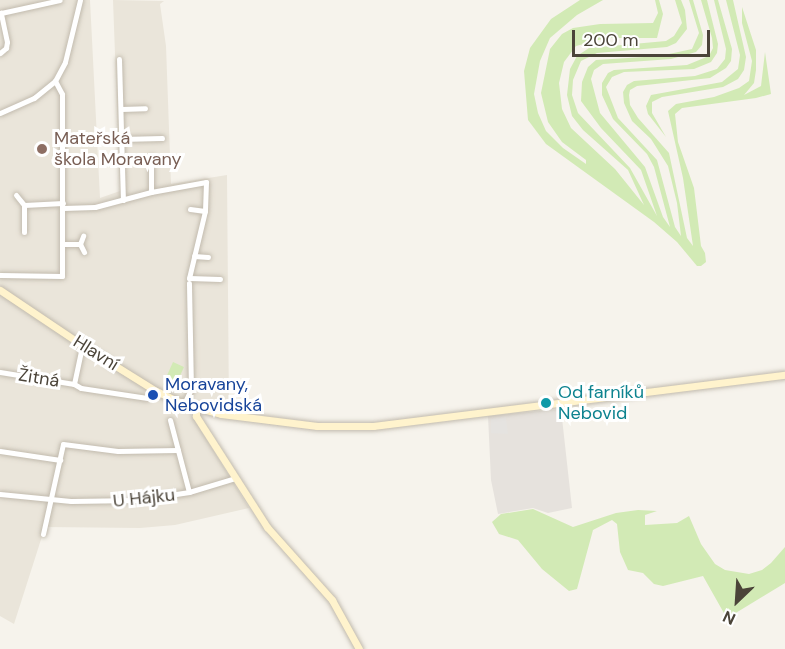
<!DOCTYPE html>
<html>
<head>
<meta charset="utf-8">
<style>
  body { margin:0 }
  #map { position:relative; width:785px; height:649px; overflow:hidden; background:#f6f3ec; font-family:"DM Sans",sans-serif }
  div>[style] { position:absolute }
  .residential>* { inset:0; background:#eae5da }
  .industrial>* { inset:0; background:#e6e2dd }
  .green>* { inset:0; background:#d2eab5; transform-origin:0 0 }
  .parking>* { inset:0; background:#e5e3e0 }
  .roads { filter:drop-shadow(0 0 2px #c2bbae) drop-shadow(0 0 2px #c2bbae) }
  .street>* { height:5px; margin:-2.5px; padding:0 2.5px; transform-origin:2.5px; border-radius:2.5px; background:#fff }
  .secondary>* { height:7px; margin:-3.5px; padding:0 3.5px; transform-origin:3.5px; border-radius:3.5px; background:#fff3cd }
  .dots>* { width:16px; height:16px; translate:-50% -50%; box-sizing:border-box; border:3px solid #fff; border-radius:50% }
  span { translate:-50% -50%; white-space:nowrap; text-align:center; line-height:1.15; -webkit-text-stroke:6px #fff; paint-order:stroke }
  .education-label { font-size:18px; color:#785e54 }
  .left { translate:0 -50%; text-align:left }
  .street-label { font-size:18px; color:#4b4439 }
  .transit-label { font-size:18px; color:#164399 }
  .culture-label { font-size:18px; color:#0d838f }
  .north { position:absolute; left:707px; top:571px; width:60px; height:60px; -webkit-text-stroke:4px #fff; paint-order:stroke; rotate:205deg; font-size:16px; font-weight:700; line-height:24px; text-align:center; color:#4b4439 }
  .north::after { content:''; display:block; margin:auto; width:21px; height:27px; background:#4b4439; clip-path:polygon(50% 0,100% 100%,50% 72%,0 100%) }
  .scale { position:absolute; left:572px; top:30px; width:138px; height:27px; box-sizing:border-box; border:3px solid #4b4439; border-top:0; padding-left:8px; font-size:18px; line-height:21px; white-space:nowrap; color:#4b4439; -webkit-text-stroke:4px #fff; paint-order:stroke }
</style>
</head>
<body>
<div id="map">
  <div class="residential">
    <i style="clip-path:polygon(0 0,90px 0,100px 198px,120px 191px,113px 0,164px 1px,160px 4px,166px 46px,171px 184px,227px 175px,229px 411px,189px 402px,187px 408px,249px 508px,175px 525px,140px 528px,45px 527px,14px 624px,0 616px)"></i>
  </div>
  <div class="industrial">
    <i style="clip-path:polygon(561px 409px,572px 508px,548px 513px,533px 508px,498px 514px,491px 480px,488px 416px)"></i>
  </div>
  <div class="green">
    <i style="clip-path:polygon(580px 0,603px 0,577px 15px,550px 38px,540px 61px,534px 94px,538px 113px,546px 131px,563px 148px,586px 164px,586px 160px,562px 142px,548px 122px,541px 93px,550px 49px,562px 34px,573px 28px,600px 24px,653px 23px,658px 13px,655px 0,659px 0,663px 14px,657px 38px,606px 38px,576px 46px,564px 62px,559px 83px,562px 109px,571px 128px,615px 169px,644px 205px,628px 170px,583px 130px,572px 116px,567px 95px,570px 69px,577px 56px,589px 48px,666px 41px,674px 36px,682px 23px,675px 0,681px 0,685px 10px,687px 29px,676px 43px,667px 47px,597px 53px,581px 61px,573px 80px,572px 95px,578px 113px,630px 168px,657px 216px,641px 170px,601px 128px,581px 101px,582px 82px,588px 67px,596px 60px,660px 56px,692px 49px,699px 33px,689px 0,693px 0,703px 35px,702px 45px,696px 52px,671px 59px,603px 64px,594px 70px,591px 79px,600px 113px,645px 167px,663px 217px,670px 227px,654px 167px,647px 154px,613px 119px,602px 95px,602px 83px,608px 73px,614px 70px,687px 65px,709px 56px,713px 48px,712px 38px,701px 0,707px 0,718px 44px,717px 53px,711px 62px,694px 69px,624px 72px,612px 77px,606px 87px,618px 118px,657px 160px,675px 227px,681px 236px,677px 203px,668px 166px,651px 139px,632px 121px,624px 103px,623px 92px,627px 85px,634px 81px,695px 76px,717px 69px,725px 59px,726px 49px,714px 0,718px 0,732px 49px,731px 61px,726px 68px,710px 78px,637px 86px,630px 90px,629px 95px,630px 105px,638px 118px,669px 153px,687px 238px,693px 246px,683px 178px,668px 111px,676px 104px,714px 97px,739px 88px,749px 81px,752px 61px,742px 23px,742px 7px,756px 50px,756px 70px,754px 83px,744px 95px,761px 86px,765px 52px,771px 94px,756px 98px,682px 108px,675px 114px,678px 142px,694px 188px,701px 246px,705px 253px,706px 262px,701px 266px,697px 266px,677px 242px,654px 222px,546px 144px,528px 120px,524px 71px,530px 48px,551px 19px)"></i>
    <i style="clip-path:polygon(726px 0,733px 0,746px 57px,744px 70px,738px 79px,723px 87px,662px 97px,652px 102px,652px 113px,666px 137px,648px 114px,646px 106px,651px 95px,722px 82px,738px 69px,740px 55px)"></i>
    <i style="left:173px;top:362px;width:12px;height:25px;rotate:24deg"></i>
    <i style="clip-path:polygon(533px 509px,573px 527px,616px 513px,638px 510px,657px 511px,645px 515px,645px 525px,677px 523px,689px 516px,701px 544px,715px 564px,725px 570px,749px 574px,762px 570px,771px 563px,785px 547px,785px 583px,734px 614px,725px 615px,703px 576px,663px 586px,654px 584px,643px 573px,628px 570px,620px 552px,617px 524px,612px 520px,593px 530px,577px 589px,569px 591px,542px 569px,518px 540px,499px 534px,492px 522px,501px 514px)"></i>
  </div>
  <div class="parking">
    <i style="clip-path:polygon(506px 417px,508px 434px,491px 433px,491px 419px)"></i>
  </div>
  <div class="roads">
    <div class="street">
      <i style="left:0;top:53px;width:8px;rotate:-40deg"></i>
      <i style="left:6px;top:48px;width:6px;rotate:-81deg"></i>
      <i style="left:7px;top:42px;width:30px;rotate:-102deg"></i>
      <i style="left:1px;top:13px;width:60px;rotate:-12.4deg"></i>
      <i style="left:119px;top:59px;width:141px;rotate:88.4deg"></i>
      <i style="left:121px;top:109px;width:24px;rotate:-2deg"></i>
      <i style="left:0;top:113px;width:37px;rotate:-24deg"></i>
      <i style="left:34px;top:98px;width:27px;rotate:-39deg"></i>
      <i style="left:55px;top:81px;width:21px;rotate:-62deg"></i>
      <i style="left:65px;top:62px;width:64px;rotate:-76.4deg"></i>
      <i style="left:121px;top:139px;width:41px;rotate:-1.4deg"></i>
      <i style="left:151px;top:192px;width:35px;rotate:-90deg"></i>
      <i style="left:16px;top:195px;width:13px;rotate:51deg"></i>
      <i style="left:63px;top:208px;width:32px;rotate:-2deg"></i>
      <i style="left:95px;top:207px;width:58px;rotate:-15deg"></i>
      <i style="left:151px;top:192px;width:56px;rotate:-10.3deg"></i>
      <i style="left:206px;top:182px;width:29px;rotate:92deg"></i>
      <i style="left:205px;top:211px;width:69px;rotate:103.4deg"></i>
      <i style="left:189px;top:278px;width:31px;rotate:2deg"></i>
      <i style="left:190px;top:209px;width:15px;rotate:8deg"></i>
      <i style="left:24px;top:232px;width:27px;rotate:-90deg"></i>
      <i style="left:24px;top:205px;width:39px;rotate:-3deg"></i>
      <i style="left:63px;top:244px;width:17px"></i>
      <i style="left:80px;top:244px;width:9px;rotate:-69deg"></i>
      <i style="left:80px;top:244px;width:9px;rotate:63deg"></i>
      <i style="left:194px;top:256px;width:14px;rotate:4deg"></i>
      <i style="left:0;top:275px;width:62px;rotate:0.9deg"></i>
      <i style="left:62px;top:276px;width:182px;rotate:-90deg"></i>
      <i style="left:62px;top:94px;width:15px;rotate:-118deg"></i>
      <i style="left:0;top:372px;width:75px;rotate:9.2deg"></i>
      <i style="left:74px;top:384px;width:40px;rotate:-78deg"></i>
      <i style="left:74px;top:384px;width:8px;rotate:30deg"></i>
      <i style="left:81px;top:388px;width:67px;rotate:8.6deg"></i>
      <i style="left:184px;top:404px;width:17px;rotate:-65deg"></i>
      <i style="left:191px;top:389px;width:106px;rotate:-91.1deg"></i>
      <i style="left:170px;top:420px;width:74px;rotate:75.2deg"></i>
      <i style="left:0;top:451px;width:61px;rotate:8.5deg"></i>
      <i style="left:0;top:494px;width:71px;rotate:5.6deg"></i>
      <i style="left:71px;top:501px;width:65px;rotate:-0.9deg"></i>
      <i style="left:136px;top:500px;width:54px;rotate:-8.6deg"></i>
      <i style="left:189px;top:492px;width:48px;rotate:-16.9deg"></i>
      <i style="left:43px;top:534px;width:92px;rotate:-77.5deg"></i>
      <i style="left:63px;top:444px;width:55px;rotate:7.3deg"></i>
      <i style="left:118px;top:451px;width:60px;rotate:-1deg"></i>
    </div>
    <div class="secondary">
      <i style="left:0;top:290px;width:99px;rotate:33.9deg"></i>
      <i style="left:82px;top:345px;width:87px;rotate:31.9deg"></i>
      <i style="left:156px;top:391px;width:31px;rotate:25deg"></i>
      <i style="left:184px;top:404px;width:38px;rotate:15deg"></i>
      <i style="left:221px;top:414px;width:97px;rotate:7.1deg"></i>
      <i style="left:317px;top:426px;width:56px"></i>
      <i style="left:373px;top:426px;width:415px;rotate:-7.1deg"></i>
      <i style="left:196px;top:409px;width:7px;rotate:90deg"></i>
      <i style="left:196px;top:416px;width:132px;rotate:57.4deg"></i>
      <i style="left:267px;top:527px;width:98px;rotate:48.3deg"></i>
      <i style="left:332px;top:600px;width:56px;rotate:61.1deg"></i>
    </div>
  </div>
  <div class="dots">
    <i style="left:42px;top:149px;background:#8d6e63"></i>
    <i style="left:153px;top:395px;background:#1a4fb4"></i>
    <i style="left:546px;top:403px;background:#0f9aa8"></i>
  </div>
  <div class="education-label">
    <span class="left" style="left:54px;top:149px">Mateřská<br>škola Moravany</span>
  </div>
  <div class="street-label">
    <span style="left:96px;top:353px;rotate:32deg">Hlavní</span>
    <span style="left:39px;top:378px;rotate:9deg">Žitná</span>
    <span style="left:144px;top:498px;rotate:-6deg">U Hájku</span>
  </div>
  <div class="transit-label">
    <span class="left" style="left:165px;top:395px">Moravany,<br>Nebovidská</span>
  </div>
  <div class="culture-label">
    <span class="left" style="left:558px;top:403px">Od farníků<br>Nebovid</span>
  </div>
  <div class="north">N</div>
  <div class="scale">200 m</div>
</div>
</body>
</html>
